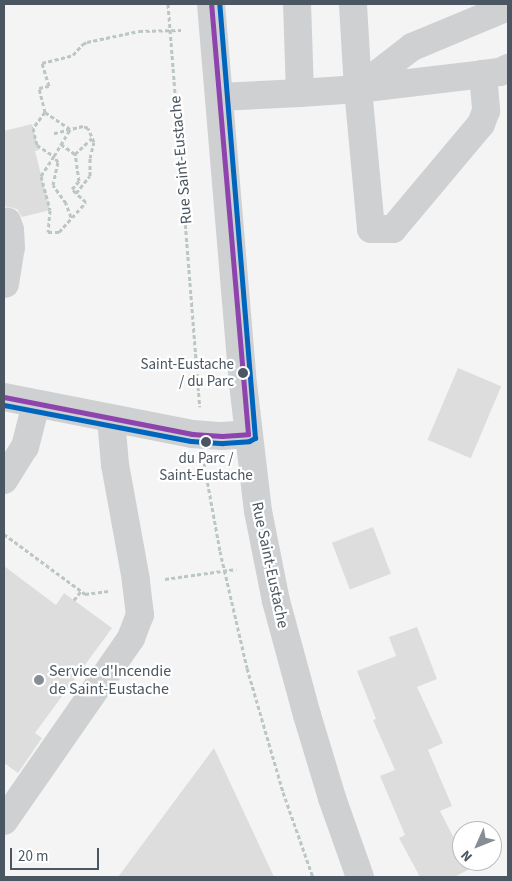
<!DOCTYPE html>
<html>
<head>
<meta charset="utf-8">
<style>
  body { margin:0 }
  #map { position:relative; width:512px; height:881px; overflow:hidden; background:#f4f4f4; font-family:"Source Sans 3",sans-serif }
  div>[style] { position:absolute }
  .building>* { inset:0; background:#ddddde; transform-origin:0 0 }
  .path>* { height:3px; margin-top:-1.5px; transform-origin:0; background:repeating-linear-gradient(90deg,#bcc7c4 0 4px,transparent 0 6.5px) }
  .minor>* { height:28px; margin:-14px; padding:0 14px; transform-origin:14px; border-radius:14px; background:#ced0d2 }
  .bus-1>* { height:5px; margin:-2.5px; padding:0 2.5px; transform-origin:2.5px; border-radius:2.5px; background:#8e44ad }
  .bus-2>* { height:5px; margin:-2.5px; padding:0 2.5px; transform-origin:2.5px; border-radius:2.5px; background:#0065bd }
  .dots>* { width:14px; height:14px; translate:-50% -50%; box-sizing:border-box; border:2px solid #fff; border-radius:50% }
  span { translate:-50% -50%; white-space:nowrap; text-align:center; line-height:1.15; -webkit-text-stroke:4.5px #fff; paint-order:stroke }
  .bus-label { font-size:15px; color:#4a5661 }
  .right { translate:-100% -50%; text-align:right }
  .street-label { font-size:16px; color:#4a5661 }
  .poi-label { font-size:16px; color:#4a5661 }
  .left { translate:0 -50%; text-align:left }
  .frame { position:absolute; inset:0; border:5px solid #4a5661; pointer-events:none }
  .north { position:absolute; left:452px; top:821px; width:50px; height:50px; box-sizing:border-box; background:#fff; border:1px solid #b7bbc0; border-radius:50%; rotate:226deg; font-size:14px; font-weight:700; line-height:20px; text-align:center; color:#4a5661 }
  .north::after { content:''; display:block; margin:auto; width:18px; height:22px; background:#868d94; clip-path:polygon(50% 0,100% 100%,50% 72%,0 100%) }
  .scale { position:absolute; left:10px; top:848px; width:89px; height:22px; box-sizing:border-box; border:2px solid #4a5661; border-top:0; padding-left:6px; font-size:15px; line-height:18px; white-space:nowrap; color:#4a5661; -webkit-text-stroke:4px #fff; paint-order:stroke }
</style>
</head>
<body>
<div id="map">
  <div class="building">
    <i style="clip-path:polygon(32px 124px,39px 150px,35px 151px,50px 210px,22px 217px,17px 209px,4px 206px,4px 131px)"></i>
    <i style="left:458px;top:368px;width:47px;height:78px;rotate:23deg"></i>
    <i style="left:373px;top:527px;width:50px;height:44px;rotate:69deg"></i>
    <i style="clip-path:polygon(4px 566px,56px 605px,64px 593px,112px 628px,35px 733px,42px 738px,18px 773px,4px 763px)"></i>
    <i style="clip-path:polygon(417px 627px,437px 679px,417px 687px,443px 743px,428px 750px,452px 806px,440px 811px,462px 854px,462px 861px,466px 861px,470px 869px,454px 877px,420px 877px,399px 838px,405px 835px,380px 776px,395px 770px,373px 720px,376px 719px,357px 671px,396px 656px,389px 637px)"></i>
    <i style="clip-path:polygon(214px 748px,274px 877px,118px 877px)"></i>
  </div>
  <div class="path">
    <i style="left:168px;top:4px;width:404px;rotate:85.5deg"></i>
    <i style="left:45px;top:112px;width:20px;rotate:127deg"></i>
    <i style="left:33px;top:128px;width:17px;rotate:77deg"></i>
    <i style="left:37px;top:145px;width:20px;rotate:33deg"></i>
    <i style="left:54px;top:156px;width:24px;rotate:123deg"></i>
    <i style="left:41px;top:176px;width:35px;rotate:75deg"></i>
    <i style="left:50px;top:210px;width:22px;rotate:95deg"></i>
    <i style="left:48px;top:232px;width:11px"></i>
    <i style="left:59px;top:232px;width:40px;rotate:-48deg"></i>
    <i style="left:86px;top:202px;width:13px;rotate:-138deg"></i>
    <i style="left:76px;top:193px;width:22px;rotate:-51deg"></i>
    <i style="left:90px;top:176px;width:18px;rotate:-90deg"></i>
    <i style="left:90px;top:158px;width:16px;rotate:-76deg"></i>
    <i style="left:94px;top:142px;width:15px;rotate:-113deg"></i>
    <i style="left:88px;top:128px;width:5px;rotate:-158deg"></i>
    <i style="left:83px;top:126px;width:30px;rotate:166deg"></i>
    <i style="left:61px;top:144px;width:17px;rotate:36deg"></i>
    <i style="left:76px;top:193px;width:6px;rotate:-135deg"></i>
    <i style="left:72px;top:189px;width:11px;rotate:-49deg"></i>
    <i style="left:79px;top:181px;width:27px;rotate:-98deg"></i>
    <i style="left:75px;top:154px;width:25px;rotate:-43deg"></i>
    <i style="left:71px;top:217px;width:15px;rotate:-110deg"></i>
    <i style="left:66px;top:203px;width:22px;rotate:-126deg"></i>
    <i style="left:53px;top:185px;width:24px;rotate:-78deg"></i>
    <i style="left:58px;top:162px;width:7px;rotate:-124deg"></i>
    <i style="left:54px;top:156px;width:31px;rotate:-59deg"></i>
    <i style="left:70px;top:129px;width:30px;rotate:-146deg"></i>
    <i style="left:45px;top:112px;width:25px;rotate:-104deg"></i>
    <i style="left:39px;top:88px;width:10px;rotate:-11deg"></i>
    <i style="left:49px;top:86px;width:24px;rotate:-107deg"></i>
    <i style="left:42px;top:63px;width:32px;rotate:-14deg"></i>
    <i style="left:73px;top:55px;width:15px;rotate:-48deg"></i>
    <i style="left:83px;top:44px;width:4px;rotate:-27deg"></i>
    <i style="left:87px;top:42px;width:53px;rotate:-11.9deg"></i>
    <i style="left:139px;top:31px;width:42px;rotate:-1.4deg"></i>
    <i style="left:204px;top:463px;width:89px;rotate:79.7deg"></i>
    <i style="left:220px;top:551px;width:120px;rotate:77deg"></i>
    <i style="left:247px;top:668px;width:129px;rotate:73.8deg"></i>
    <i style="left:283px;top:792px;width:90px;rotate:70.6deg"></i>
    <i style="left:4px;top:534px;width:101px;rotate:36.5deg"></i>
    <i style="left:85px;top:594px;width:24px;rotate:-7deg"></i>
    <i style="left:165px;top:579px;width:72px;rotate:-8deg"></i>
    <i style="left:74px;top:600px;width:11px;rotate:-52deg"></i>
  </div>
  <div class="minor">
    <i style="left:211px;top:4px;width:372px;rotate:85.2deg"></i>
    <i style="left:242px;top:375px;width:137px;rotate:83.3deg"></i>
    <i style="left:258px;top:511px;width:92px;rotate:78.7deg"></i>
    <i style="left:276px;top:601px;width:118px;rotate:74.8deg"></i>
    <i style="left:307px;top:715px;width:87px;rotate:73.2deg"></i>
    <i style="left:332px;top:798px;width:84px;rotate:70.5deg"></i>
    <i style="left:483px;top:74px;width:17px;rotate:-7deg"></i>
    <i style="left:500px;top:72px;width:9px;rotate:-27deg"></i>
    <i style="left:359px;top:88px;width:67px;rotate:-37.7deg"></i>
    <i style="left:412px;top:47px;width:104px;rotate:-22.6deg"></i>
    <i style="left:300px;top:93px;width:58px;rotate:-3.9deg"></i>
    <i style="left:358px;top:89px;width:126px;rotate:-6.8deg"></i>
    <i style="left:483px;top:74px;width:37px;rotate:85deg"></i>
    <i style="left:486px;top:111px;width:14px;rotate:111deg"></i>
    <i style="left:481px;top:124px;width:137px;rotate:130deg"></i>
    <i style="left:393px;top:229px;width:22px;rotate:180deg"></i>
    <i style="left:371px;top:229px;width:141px;rotate:-95.3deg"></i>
    <i style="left:358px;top:89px;width:85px;rotate:-93.4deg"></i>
    <i style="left:219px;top:97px;width:81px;rotate:-2.8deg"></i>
    <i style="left:300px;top:93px;width:89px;rotate:-91.9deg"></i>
    <i style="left:5px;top:284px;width:36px;rotate:-81deg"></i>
    <i style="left:11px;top:248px;width:18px;rotate:-93deg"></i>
    <i style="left:10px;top:230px;width:9px;rotate:-108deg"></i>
    <i style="left:4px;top:397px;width:192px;rotate:11.1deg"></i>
    <i style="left:192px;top:434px;width:30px;rotate:4deg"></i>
    <i style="left:222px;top:436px;width:26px;rotate:-4deg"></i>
    <i style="left:4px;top:480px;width:39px;rotate:-58deg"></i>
    <i style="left:25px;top:447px;width:44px;rotate:-75.7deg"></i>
    <i style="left:4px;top:821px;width:223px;rotate:-55.2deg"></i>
    <i style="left:131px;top:638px;width:25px;rotate:-69deg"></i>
    <i style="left:140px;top:615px;width:35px;rotate:-97deg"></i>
    <i style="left:136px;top:580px;width:117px;rotate:-100.3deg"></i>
    <i style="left:115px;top:465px;width:47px;rotate:-94.9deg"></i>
  </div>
  <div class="bus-1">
    <i style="left:4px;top:397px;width:192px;rotate:11.1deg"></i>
    <i style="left:192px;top:434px;width:30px;rotate:4deg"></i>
    <i style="left:222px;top:436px;width:26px;rotate:-4deg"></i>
    <i style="left:248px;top:434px;width:432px;rotate:-94.9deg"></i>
  </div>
  <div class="bus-2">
    <i style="left:4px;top:405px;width:190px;rotate:10.9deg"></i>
    <i style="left:191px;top:441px;width:32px;rotate:4deg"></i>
    <i style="left:223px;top:443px;width:26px;rotate:-4deg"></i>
    <i style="left:249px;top:441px;width:7px;rotate:-27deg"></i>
    <i style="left:255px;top:438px;width:435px;rotate:-94.7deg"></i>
  </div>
  <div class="dots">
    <i style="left:243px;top:373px;background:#4a5661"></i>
    <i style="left:206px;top:442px;background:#4a5661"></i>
    <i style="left:39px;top:680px;background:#868d94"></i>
  </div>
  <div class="bus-label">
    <span class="right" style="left:234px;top:373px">Saint-Eustache<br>/ du Parc</span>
    <span style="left:206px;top:467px">du Parc /<br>Saint-Eustache</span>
  </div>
  <div class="street-label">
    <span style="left:181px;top:160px;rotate:-95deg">Rue Saint-Eustache</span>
    <span style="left:270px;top:565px;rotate:78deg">Rue Saint-Eustache</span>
  </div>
  <div class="poi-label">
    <span class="left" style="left:49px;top:680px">Service d'Incendie<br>de Saint-Eustache</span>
  </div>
  <div class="frame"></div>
  <div class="north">N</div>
  <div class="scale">20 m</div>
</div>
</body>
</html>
